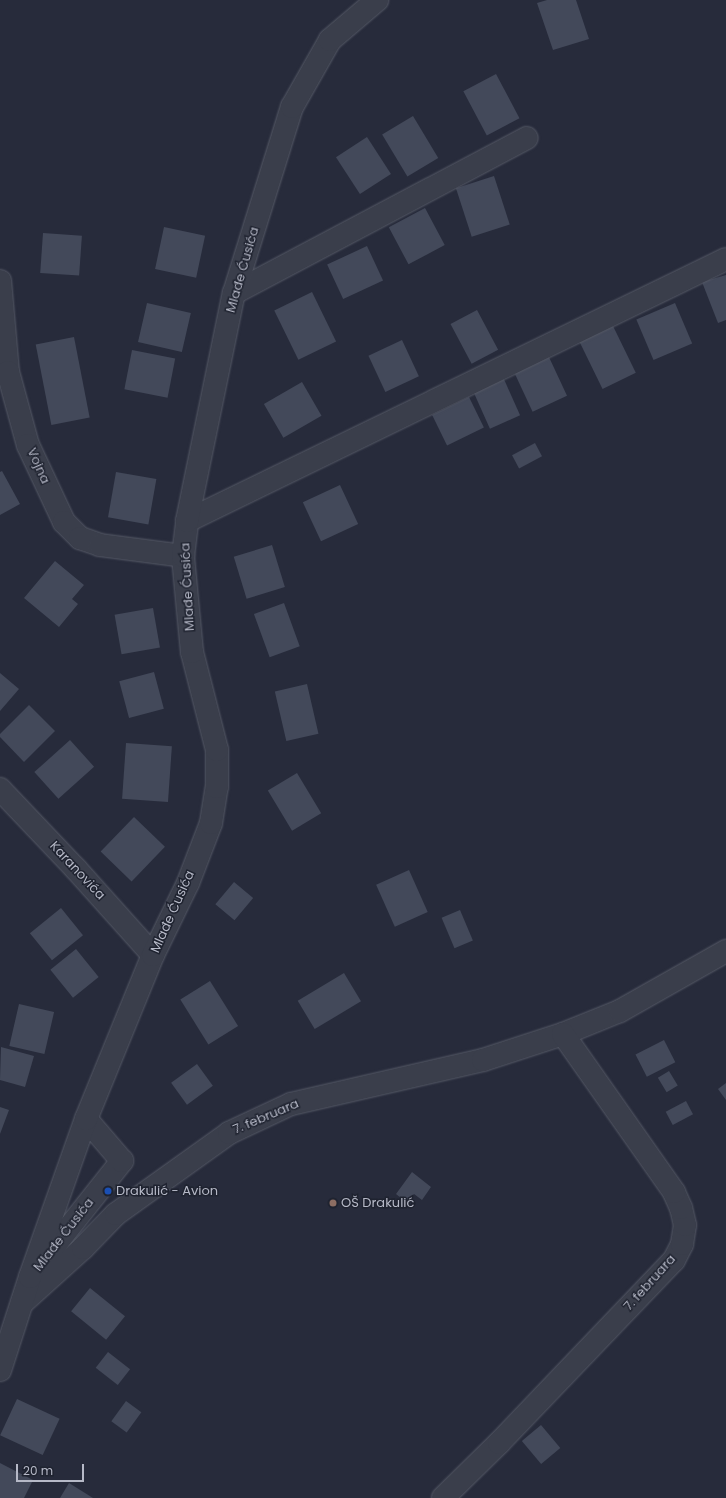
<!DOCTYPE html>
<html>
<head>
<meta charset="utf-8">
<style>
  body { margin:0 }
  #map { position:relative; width:726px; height:1498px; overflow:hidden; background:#272b3b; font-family:Poppins,sans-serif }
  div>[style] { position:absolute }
  .building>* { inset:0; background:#43495a; transform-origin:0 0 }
  .roads { filter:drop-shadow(0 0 1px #555966) drop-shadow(0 0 1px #555966) }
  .minor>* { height:22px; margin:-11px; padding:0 11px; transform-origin:11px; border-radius:11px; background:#3a3e4b }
  .dots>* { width:11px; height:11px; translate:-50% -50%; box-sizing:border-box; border:2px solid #1f2330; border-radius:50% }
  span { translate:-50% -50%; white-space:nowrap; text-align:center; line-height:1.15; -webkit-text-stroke:3px #1f2330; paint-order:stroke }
  .street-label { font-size:13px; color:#b6b9c7 }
  .poi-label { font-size:13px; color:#b6b9c7 }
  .left { translate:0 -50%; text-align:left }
  .scale { position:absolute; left:16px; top:1464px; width:68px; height:18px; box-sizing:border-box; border:2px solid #b6b9c7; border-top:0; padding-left:5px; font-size:12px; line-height:14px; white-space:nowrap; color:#b6b9c7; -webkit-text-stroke:3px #1f2330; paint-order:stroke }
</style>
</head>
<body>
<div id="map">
  <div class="building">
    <i style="clip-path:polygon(547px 0,576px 0,589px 39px,553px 50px,537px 3px)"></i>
    <i style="left:496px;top:74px;width:50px;height:37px;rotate:62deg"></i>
    <i style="left:413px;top:116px;width:49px;height:36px;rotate:59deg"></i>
    <i style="left:367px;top:137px;width:44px;height:37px;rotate:57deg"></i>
    <i style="left:494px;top:176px;width:51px;height:40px;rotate:72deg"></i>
    <i style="left:425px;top:208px;width:42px;height:41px;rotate:62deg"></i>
    <i style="left:164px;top:227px;width:42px;height:43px;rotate:12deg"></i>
    <i style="left:43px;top:233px;width:39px;height:40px;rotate:4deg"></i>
    <i style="left:367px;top:246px;width:38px;height:44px;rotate:65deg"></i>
    <i style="clip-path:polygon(726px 275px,726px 320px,718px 323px,702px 282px)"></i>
    <i style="left:312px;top:292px;width:55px;height:42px;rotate:64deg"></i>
    <i style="left:147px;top:303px;width:45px;height:40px;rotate:13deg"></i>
    <i style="left:675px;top:303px;width:44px;height:42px;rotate:67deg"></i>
    <i style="left:477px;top:310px;width:45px;height:30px;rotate:62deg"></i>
    <i style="left:613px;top:326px;width:52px;height:37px;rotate:64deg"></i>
    <i style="left:74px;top:337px;width:82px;height:39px;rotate:79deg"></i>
    <i style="left:402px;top:340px;width:40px;height:37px;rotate:65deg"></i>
    <i style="left:132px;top:350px;width:44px;height:40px;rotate:11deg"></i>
    <i style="left:548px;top:355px;width:45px;height:38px;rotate:65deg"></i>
    <i style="left:503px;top:377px;width:42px;height:33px;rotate:66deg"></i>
    <i style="left:302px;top:382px;width:39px;height:44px;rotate:60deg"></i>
    <i style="left:469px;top:397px;width:34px;height:41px;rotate:64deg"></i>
    <i style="left:535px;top:443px;width:15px;height:26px;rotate:62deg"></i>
    <i style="clip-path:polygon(2px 471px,20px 504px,0 515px,0 472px)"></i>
    <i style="left:116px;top:472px;width:41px;height:46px;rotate:10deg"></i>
    <i style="left:340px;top:485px;width:43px;height:41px;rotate:65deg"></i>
    <i style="left:272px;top:545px;width:44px;height:40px;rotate:73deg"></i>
    <i style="clip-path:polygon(55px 561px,84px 585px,72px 599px,78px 604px,59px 627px,24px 598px)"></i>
    <i style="left:284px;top:603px;width:46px;height:32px;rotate:70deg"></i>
    <i style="left:153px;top:608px;width:40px;height:39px;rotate:80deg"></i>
    <i style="left:154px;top:672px;width:38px;height:36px;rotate:75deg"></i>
    <i style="clip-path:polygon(0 673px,19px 689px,0 711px)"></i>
    <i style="left:307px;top:684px;width:51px;height:33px;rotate:77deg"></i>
    <i style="clip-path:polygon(29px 705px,55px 731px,24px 762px,0 737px,0 734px)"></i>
    <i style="left:70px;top:740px;width:36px;height:48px;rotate:48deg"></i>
    <i style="left:126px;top:743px;width:46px;height:56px;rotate:4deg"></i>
    <i style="left:297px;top:773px;width:47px;height:34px;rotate:59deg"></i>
    <i style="left:134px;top:817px;width:43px;height:48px;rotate:44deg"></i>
    <i style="left:409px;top:870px;width:46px;height:36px;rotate:66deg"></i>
    <i style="left:234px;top:882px;width:25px;height:29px;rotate:40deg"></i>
    <i style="left:61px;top:908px;width:35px;height:40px;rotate:51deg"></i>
    <i style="left:460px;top:910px;width:33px;height:20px;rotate:67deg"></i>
    <i style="left:76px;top:949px;width:36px;height:33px;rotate:51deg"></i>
    <i style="left:344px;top:973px;width:33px;height:54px;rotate:59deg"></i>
    <i style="left:210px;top:981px;width:53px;height:35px;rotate:58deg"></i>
    <i style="left:19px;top:1004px;width:36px;height:43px;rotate:13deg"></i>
    <i style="left:664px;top:1040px;width:25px;height:32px;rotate:63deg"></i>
    <i style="clip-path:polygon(1px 1047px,34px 1056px,25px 1087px,0 1080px)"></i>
    <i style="left:197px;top:1064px;width:27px;height:32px;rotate:54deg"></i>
    <i style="left:669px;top:1071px;width:17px;height:13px;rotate:59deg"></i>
    <i style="clip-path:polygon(726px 1083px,726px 1100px,718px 1089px)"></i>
    <i style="left:686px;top:1101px;width:15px;height:23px;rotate:62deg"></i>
    <i style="clip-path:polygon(0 1107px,9px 1110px,0 1134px)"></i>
    <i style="clip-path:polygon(412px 1172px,431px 1187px,422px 1200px,414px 1194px,407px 1203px,396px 1194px)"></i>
    <i style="left:90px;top:1288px;width:45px;height:30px;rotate:39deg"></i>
    <i style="left:108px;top:1352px;width:28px;height:20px;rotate:38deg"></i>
    <i style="left:17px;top:1399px;width:47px;height:40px;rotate:25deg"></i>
    <i style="left:126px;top:1401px;width:19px;height:25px;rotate:36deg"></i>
    <i style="left:541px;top:1425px;width:30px;height:25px;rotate:50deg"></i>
    <i style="clip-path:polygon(0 1463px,33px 1480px,24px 1498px,0 1498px)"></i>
    <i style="clip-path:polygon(69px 1483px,93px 1498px,60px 1498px)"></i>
  </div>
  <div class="roads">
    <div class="minor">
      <i style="left:0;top:281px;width:91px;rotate:85deg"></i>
      <i style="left:8px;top:372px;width:76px;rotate:74.7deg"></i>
      <i style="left:28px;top:445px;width:85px;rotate:64.9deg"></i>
      <i style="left:64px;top:522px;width:23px;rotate:45deg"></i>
      <i style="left:80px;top:538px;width:21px;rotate:19deg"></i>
      <i style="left:100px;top:545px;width:84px;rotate:7.5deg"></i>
      <i style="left:234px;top:293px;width:331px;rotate:-27.9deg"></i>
      <i style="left:187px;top:521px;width:599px;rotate:-25.92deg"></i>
      <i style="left:0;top:789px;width:110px;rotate:46.5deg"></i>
      <i style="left:76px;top:869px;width:115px;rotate:48.2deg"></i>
      <i style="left:40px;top:1264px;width:132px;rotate:-51.5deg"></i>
      <i style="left:122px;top:1161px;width:55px;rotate:-130.6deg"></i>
      <i style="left:22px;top:1303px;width:82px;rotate:-42deg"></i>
      <i style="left:83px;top:1248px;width:47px;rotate:-45.9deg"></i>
      <i style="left:116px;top:1214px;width:139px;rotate:-35.6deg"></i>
      <i style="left:229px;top:1133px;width:68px;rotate:-25.1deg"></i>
      <i style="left:291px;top:1104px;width:197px;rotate:-12.9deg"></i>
      <i style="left:483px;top:1060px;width:84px;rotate:-18deg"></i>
      <i style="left:563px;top:1034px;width:61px;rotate:-22deg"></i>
      <i style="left:620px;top:1011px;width:122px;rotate:-29.5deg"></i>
      <i style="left:0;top:1370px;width:98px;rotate:-72.1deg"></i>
      <i style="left:30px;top:1277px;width:168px;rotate:-70.5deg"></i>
      <i style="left:86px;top:1119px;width:177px;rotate:-67.8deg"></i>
      <i style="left:153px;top:955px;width:80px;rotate:-64.1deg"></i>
      <i style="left:188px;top:883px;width:64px;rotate:-69deg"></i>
      <i style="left:211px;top:823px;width:36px;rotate:-81deg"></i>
      <i style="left:217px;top:787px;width:37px;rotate:-90deg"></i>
      <i style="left:217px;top:750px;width:101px;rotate:-104.3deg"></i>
      <i style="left:192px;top:652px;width:96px;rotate:-95.4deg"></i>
      <i style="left:183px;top:556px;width:35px;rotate:-83deg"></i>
      <i style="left:187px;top:521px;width:233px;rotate:-78.4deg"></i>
      <i style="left:234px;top:293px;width:195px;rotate:-72.7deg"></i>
      <i style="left:292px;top:107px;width:77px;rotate:-60.4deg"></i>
      <i style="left:330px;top:40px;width:62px;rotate:-40.4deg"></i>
      <i style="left:443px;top:1498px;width:78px;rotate:-44.5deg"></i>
      <i style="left:499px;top:1443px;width:253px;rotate:-46.3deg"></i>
      <i style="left:674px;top:1260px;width:18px;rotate:-63deg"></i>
      <i style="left:682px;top:1244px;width:19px;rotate:-81deg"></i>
      <i style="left:685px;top:1225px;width:17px;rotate:-103deg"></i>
      <i style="left:681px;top:1208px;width:17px;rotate:-114deg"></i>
      <i style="left:674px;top:1192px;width:193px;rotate:-125.1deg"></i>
    </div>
  </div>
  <div class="dots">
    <i style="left:108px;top:1191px;background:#1a4fb4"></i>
    <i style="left:333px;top:1203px;background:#8d6e63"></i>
  </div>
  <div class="street-label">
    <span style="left:243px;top:270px;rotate:-74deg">Mlađe Ćusića</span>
    <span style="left:38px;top:466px;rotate:66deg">Vojna</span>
    <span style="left:188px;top:587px;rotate:-93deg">Mlađe Ćusića</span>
    <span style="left:77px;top:871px;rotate:47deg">Karanovića</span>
    <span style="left:173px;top:912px;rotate:-66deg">Mlađe Ćusića</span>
    <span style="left:266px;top:1117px;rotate:-23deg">7. februara</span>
    <span style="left:64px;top:1235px;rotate:-52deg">Mlađe Ćusića</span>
    <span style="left:650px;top:1283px;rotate:-48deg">7. februara</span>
  </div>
  <div class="poi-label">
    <span class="left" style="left:116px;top:1191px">Drakulić - Avion</span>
    <span class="left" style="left:341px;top:1203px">OŠ Drakulić</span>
  </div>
  <div class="scale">20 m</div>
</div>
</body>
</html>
